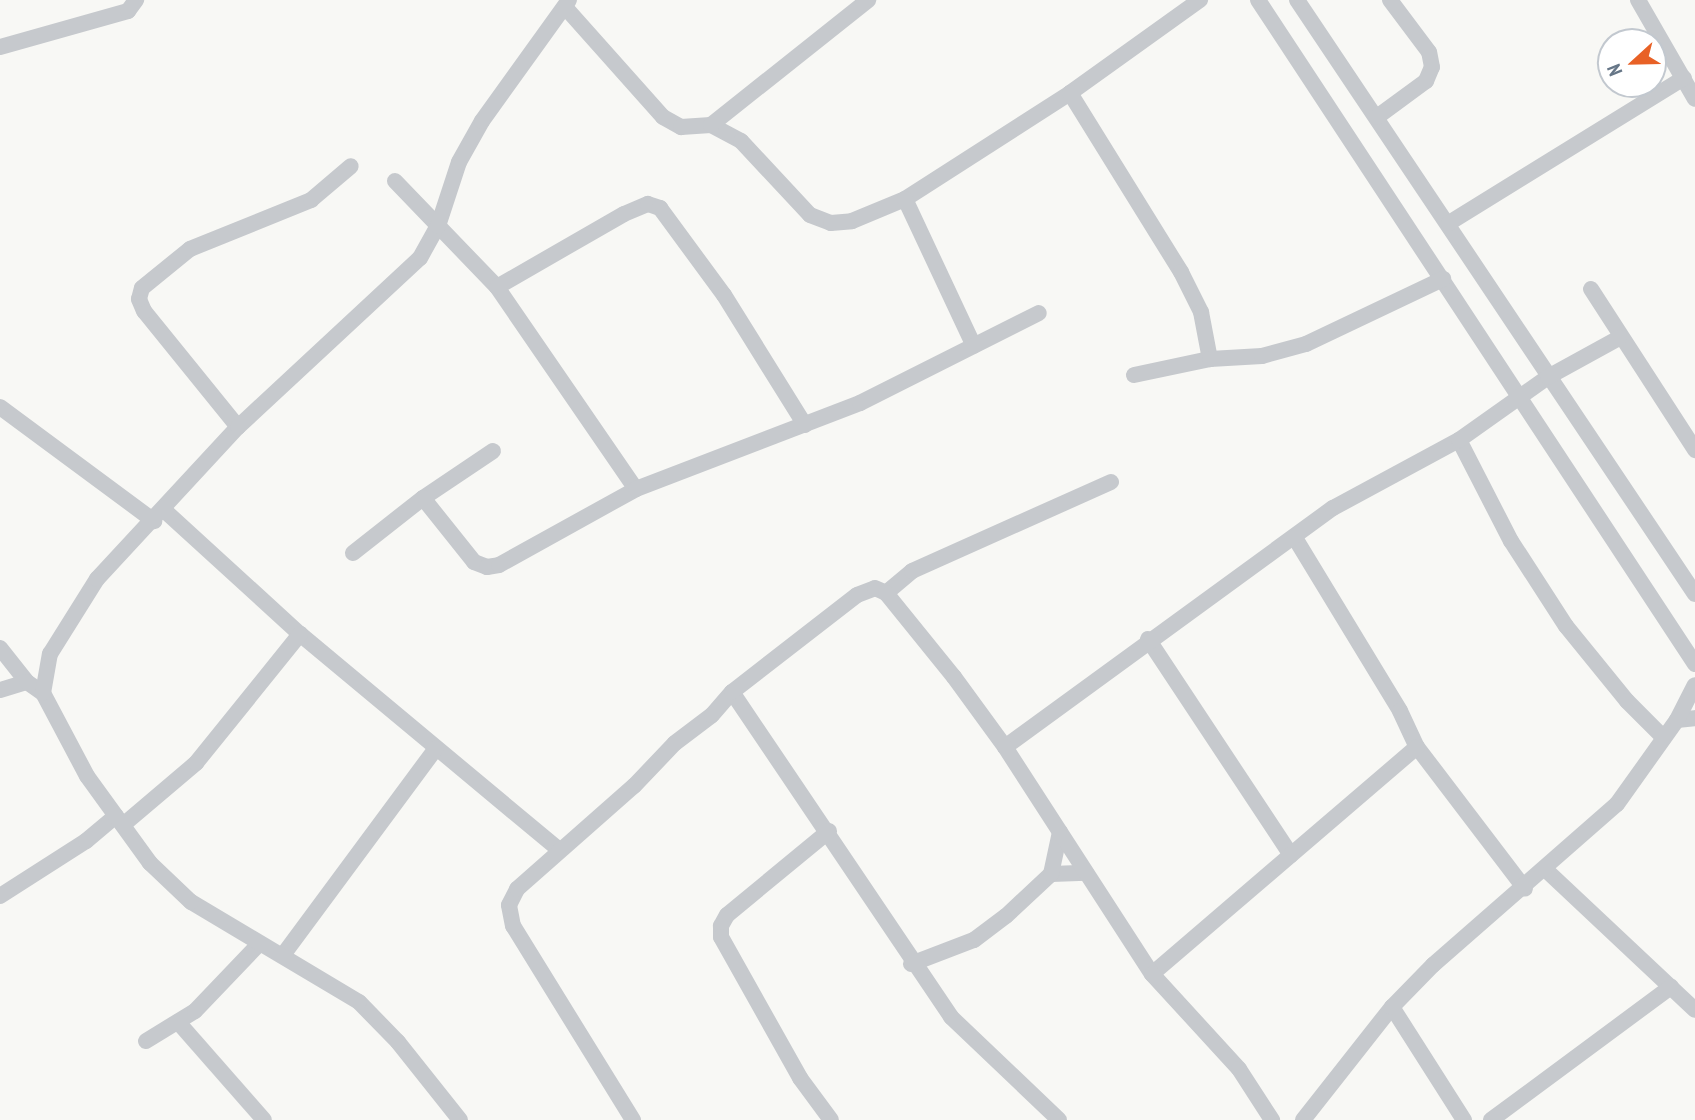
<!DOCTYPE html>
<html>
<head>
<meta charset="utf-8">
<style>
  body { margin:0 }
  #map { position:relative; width:1695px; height:1120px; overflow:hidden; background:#f8f8f5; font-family:"PT Sans Narrow",sans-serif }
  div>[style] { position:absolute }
  .minor>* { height:16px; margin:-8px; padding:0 8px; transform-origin:8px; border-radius:8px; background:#c6c9cd }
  span { translate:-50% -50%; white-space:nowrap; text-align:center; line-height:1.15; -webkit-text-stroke:7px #fff; paint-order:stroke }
  .north { position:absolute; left:1597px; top:28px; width:70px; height:70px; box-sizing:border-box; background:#fff; border:2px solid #c2c8cf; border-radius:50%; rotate:248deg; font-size:19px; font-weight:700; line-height:28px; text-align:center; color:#667687 }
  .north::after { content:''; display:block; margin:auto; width:24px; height:32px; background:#e86126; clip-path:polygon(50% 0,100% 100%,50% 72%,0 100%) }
</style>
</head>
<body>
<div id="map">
  <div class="minor">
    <i style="left:1258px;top:0;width:795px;rotate:56.65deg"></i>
    <i style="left:1297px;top:0;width:715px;rotate:56.18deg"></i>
    <i style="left:1638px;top:0;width:114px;rotate:60.1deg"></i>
    <i style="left:565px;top:7px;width:147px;rotate:48.3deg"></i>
    <i style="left:663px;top:117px;width:21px;rotate:29deg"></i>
    <i style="left:681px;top:127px;width:30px;rotate:-4deg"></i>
    <i style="left:711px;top:125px;width:34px;rotate:28deg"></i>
    <i style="left:741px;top:141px;width:101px;rotate:47deg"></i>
    <i style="left:810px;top:215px;width:22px;rotate:21deg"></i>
    <i style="left:831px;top:223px;width:21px;rotate:-5deg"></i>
    <i style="left:852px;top:221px;width:57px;rotate:-22.5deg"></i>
    <i style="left:905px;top:199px;width:196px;rotate:-32.7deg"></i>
    <i style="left:1070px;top:93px;width:160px;rotate:-35.6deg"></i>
    <i style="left:0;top:47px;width:133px;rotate:-15.7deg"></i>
    <i style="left:128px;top:11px;width:14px;rotate:-54deg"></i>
    <i style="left:1070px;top:93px;width:211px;rotate:58.2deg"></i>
    <i style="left:1181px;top:272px;width:45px;rotate:63.4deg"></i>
    <i style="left:1201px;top:312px;width:48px;rotate:79.2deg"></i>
    <i style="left:1377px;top:117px;width:61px;rotate:-36.3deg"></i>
    <i style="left:1426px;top:81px;width:15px;rotate:-67deg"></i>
    <i style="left:1432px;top:67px;width:15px;rotate:-101deg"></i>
    <i style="left:1429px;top:52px;width:65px;rotate:-126.9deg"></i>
    <i style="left:711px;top:125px;width:201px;rotate:-38.5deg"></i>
    <i style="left:395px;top:181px;width:147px;rotate:46.1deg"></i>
    <i style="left:497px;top:287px;width:245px;rotate:55.5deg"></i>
    <i style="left:905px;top:199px;width:162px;rotate:64.9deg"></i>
    <i style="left:1449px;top:223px;width:276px;rotate:-31.7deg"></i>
    <i style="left:497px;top:287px;width:146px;rotate:-29.9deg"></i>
    <i style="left:624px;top:214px;width:26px;rotate:-23deg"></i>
    <i style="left:648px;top:204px;width:13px;rotate:18deg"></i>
    <i style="left:660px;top:208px;width:108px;rotate:53.7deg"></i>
    <i style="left:724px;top:295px;width:153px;rotate:58.1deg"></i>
    <i style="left:1591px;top:289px;width:192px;rotate:57.1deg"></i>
    <i style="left:1134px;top:375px;width:78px;rotate:-11.9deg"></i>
    <i style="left:1210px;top:359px;width:52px;rotate:-3.3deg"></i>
    <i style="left:1262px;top:356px;width:46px;rotate:-15.3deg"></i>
    <i style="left:1306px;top:344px;width:152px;rotate:-25.4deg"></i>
    <i style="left:0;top:407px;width:192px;rotate:36.5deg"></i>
    <i style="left:238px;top:427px;width:149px;rotate:-129deg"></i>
    <i style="left:144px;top:311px;width:13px;rotate:-113deg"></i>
    <i style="left:139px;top:299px;width:11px;rotate:-75deg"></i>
    <i style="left:142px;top:288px;width:62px;rotate:-39.1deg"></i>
    <i style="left:190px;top:249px;width:131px;rotate:-22deg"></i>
    <i style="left:311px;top:200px;width:52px;rotate:-40.4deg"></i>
    <i style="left:1459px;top:440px;width:114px;rotate:62.8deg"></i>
    <i style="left:1511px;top:541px;width:101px;rotate:57.1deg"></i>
    <i style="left:1566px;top:626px;width:97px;rotate:50.9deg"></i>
    <i style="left:1627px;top:701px;width:51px;rotate:45deg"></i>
    <i style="left:493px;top:451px;width:84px;rotate:146.1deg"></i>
    <i style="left:423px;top:498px;width:82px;rotate:51.4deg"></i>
    <i style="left:474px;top:562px;width:14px;rotate:21deg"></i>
    <i style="left:487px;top:567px;width:12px;rotate:-9deg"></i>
    <i style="left:499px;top:565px;width:157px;rotate:-29deg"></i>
    <i style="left:636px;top:489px;width:240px;rotate:-21deg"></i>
    <i style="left:860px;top:403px;width:200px;rotate:-26.7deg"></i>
    <i style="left:164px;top:510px;width:184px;rotate:42.4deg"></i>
    <i style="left:300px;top:634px;width:337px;rotate:39.8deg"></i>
    <i style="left:1295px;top:538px;width:202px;rotate:58.7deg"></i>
    <i style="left:1400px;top:711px;width:40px;rotate:65deg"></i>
    <i style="left:1417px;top:747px;width:178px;rotate:52.7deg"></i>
    <i style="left:353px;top:553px;width:89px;rotate:-38.2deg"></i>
    <i style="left:886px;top:593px;width:34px;rotate:-40deg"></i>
    <i style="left:912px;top:571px;width:218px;rotate:-24.1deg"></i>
    <i style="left:1148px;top:639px;width:259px;rotate:56.5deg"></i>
    <i style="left:0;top:648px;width:43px;rotate:51.5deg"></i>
    <i style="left:0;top:690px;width:28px;rotate:-17deg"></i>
    <i style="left:27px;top:682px;width:19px;rotate:35deg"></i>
    <i style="left:732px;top:692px;width:392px;rotate:56deg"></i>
    <i style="left:951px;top:1017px;width:149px;rotate:43.6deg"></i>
    <i style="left:1677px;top:720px;width:18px;rotate:-6deg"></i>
    <i style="left:1005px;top:747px;width:406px;rotate:-36.1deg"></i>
    <i style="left:1333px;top:508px;width:143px;rotate:-28.4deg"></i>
    <i style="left:1459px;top:440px;width:109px;rotate:-35.3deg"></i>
    <i style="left:1548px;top:377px;width:81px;rotate:-28.8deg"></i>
    <i style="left:123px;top:825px;width:96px;rotate:-40.3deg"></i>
    <i style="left:196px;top:763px;width:166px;rotate:-51.1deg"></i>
    <i style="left:829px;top:831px;width:132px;rotate:140.5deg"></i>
    <i style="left:727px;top:915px;width:13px;rotate:119deg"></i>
    <i style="left:721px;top:926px;width:11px;rotate:90deg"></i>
    <i style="left:721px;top:937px;width:162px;rotate:60.7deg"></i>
    <i style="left:800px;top:1078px;width:52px;rotate:53.6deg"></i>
    <i style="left:1546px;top:870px;width:204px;rotate:43.2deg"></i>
    <i style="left:1051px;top:874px;width:35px;rotate:-2deg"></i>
    <i style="left:0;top:896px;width:102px;rotate:-32.6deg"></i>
    <i style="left:86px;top:841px;width:39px;rotate:-40deg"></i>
    <i style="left:283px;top:955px;width:257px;rotate:-53.5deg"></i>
    <i style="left:911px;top:964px;width:67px;rotate:-20.9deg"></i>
    <i style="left:974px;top:940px;width:40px;rotate:-37deg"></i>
    <i style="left:1006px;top:916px;width:62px;rotate:-43deg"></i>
    <i style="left:1051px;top:874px;width:43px;rotate:-77.9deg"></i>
    <i style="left:1152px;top:974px;width:349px;rotate:-40.6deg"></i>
    <i style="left:1392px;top:1007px;width:134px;rotate:57.5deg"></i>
    <i style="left:178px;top:1022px;width:130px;rotate:48.7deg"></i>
    <i style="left:146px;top:1041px;width:57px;rotate:-31.5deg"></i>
    <i style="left:195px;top:1011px;width:93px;rotate:-46.3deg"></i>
    <i style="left:460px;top:1120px;width:100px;rotate:-128.5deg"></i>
    <i style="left:398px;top:1042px;width:56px;rotate:-134.3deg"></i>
    <i style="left:359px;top:1002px;width:196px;rotate:-149.2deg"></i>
    <i style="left:191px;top:902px;width:57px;rotate:-136.4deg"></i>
    <i style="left:150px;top:863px;width:107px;rotate:-125.9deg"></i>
    <i style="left:87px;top:776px;width:94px;rotate:-117.9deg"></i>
    <i style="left:43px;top:693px;width:40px;rotate:-80deg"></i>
    <i style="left:50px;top:654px;width:89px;rotate:-57.9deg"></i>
    <i style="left:97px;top:579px;width:207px;rotate:-47.2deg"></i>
    <i style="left:238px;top:427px;width:248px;rotate:-42.9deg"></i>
    <i style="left:420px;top:258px;width:37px;rotate:-61deg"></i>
    <i style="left:438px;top:226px;width:67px;rotate:-71.8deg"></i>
    <i style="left:459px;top:162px;width:47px;rotate:-60.7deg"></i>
    <i style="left:482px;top:121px;width:149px;rotate:-54.3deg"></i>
    <i style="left:633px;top:1120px;width:228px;rotate:-121.7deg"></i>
    <i style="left:513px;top:926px;width:21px;rotate:-101deg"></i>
    <i style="left:509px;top:905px;width:18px;rotate:-63deg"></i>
    <i style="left:517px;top:889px;width:156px;rotate:-41.4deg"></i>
    <i style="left:634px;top:786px;width:59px;rotate:-46.4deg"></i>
    <i style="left:675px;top:743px;width:46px;rotate:-37.1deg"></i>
    <i style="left:712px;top:715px;width:30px;rotate:-49deg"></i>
    <i style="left:732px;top:692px;width:158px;rotate:-37.8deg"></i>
    <i style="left:857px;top:595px;width:19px;rotate:-21deg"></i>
    <i style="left:875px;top:588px;width:12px;rotate:24deg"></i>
    <i style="left:886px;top:593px;width:108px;rotate:51deg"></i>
    <i style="left:954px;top:677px;width:87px;rotate:53.9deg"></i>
    <i style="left:1005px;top:747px;width:270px;rotate:57.1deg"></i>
    <i style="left:1152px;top:974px;width:129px;rotate:47.5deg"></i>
    <i style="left:1239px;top:1069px;width:61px;rotate:57.1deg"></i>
    <i style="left:1303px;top:1120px;width:144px;rotate:-51.8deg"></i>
    <i style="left:1392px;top:1007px;width:59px;rotate:-45.7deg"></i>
    <i style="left:1433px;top:965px;width:244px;rotate:-41.2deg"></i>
    <i style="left:1617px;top:804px;width:103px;rotate:-54.5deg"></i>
    <i style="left:1677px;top:720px;width:39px;rotate:-63deg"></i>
    <i style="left:1491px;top:1120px;width:224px;rotate:-36.5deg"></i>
  </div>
  <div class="north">N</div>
</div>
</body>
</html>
